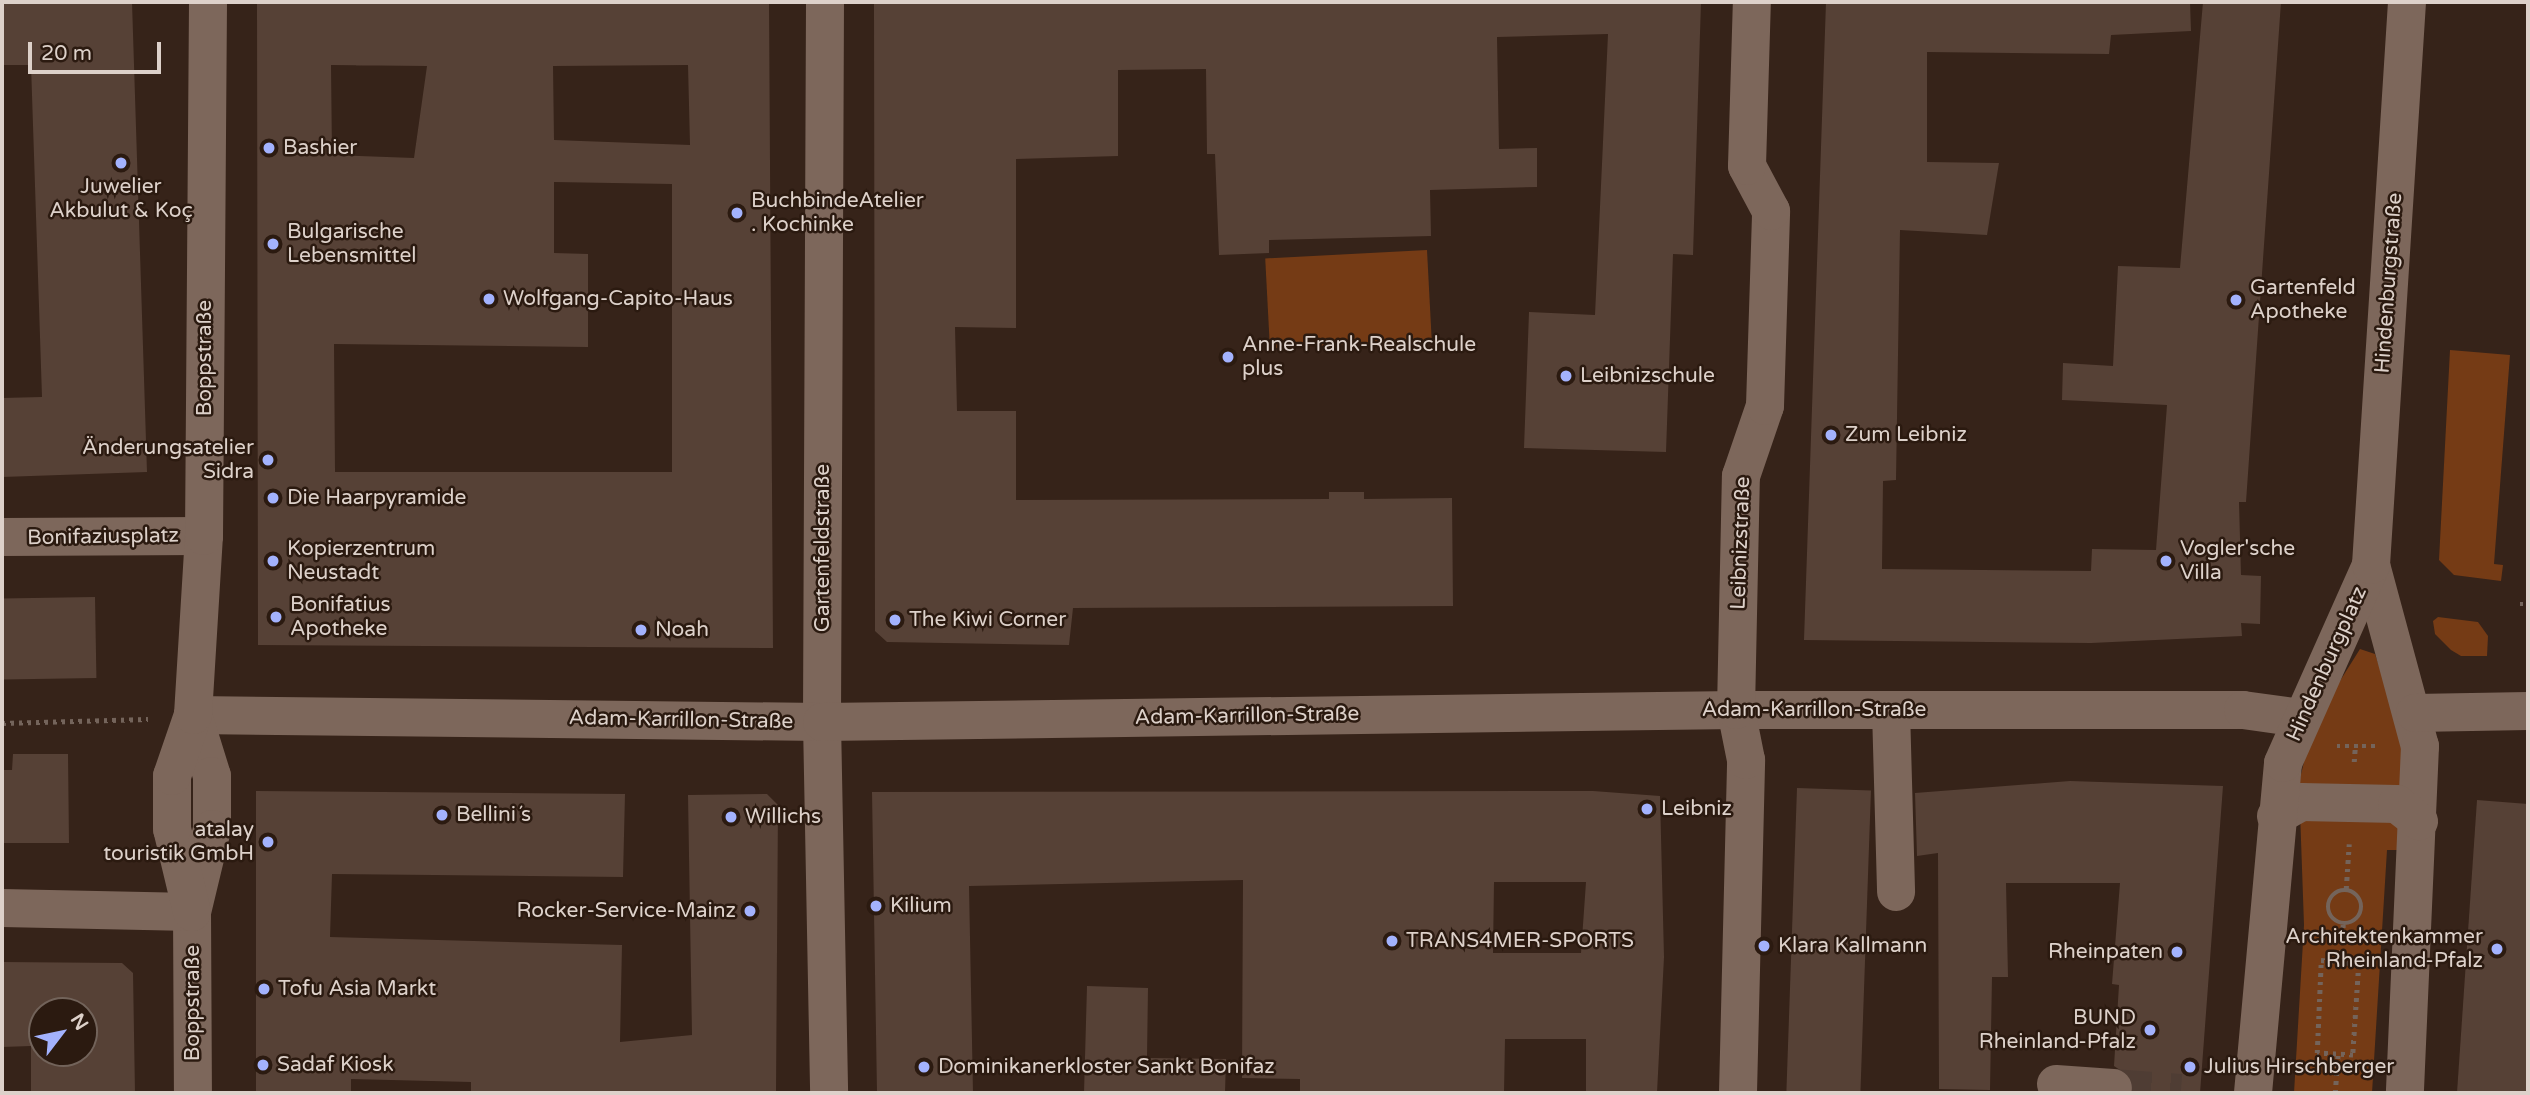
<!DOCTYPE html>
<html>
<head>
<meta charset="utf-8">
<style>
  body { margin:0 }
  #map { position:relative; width:2530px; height:1095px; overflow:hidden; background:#362319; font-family:"Varela Round",sans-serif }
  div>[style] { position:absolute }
  .green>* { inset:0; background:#753b15; transform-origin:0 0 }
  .building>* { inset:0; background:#564136; transform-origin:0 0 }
  .minor-tunnel>* { height:38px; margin-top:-19px; transform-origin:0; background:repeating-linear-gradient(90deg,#4f3d34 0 38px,transparent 0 57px) }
  .path>* { height:4.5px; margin-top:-2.25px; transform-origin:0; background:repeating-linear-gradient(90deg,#74645b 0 3.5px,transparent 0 8.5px) }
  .path>.ring { margin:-2.25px; padding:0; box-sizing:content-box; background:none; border:4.5px solid #74645b; border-radius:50% }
  .minor>* { height:38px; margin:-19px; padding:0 19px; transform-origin:19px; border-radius:19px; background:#7d675b }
  .dots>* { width:19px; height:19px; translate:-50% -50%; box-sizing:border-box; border:4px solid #2b1a10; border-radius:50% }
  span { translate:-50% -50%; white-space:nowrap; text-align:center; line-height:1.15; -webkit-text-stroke:5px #2b1a10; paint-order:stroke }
  .poi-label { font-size:21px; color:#ddd1ca }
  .left { translate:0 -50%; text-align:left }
  .right { translate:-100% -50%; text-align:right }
  .street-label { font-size:21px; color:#ddd1ca }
  .frame { position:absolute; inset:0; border:4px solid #ddd1ca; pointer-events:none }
  .north { position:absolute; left:28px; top:997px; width:70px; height:70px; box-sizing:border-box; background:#2b1a10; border:2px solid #72635a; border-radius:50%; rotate:58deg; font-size:19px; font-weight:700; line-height:28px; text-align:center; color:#ddd1ca }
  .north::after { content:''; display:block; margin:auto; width:24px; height:32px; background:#a3b2fd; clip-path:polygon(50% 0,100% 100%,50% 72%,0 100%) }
  .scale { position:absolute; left:28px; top:42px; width:133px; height:32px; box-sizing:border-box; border:4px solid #ddd1ca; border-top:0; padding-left:9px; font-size:21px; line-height:24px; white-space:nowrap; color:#ddd1ca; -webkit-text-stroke:5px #2b1a10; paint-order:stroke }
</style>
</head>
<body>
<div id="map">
  <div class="green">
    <i style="left:1427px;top:250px;width:90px;height:162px;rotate:87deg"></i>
    <i style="clip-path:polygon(2450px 350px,2510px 355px,2494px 564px,2503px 565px,2501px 581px,2454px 575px,2439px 560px)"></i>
    <i style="clip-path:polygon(2438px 617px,2478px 622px,2488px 636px,2487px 656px,2461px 656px,2451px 650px,2435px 634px,2433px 621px)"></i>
    <i style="clip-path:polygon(2360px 649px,2375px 654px,2406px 745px,2400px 850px,2387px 850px,2372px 1093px,2294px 1093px,2304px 925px,2299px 783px,2313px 724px)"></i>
  </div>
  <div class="building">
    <i style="clip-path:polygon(2px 2px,132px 2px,147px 472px,2px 477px,2px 398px,42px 397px,31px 65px,2px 65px)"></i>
    <i style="clip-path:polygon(evenodd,257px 2px,769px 2px,773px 648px,258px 645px,257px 2px,331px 65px,427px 66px,414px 158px,332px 155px,331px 65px,257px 2px,688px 65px,690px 145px,554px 140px,553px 66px,688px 65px,257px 2px,554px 182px,672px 184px,672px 472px,335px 472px,334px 344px,588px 347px,588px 254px,554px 253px,554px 182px)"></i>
    <i style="clip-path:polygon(874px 2px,1701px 2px,1693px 255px,1673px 254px,1666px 452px,1524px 448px,1529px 312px,1595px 315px,1608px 34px,1497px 37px,1499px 149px,1537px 148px,1537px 187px,1430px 190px,1431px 236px,1269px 240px,1269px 253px,1219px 255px,1215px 154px,1207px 154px,1206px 69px,1118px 70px,1118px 156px,1016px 159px,1016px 328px,955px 327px,957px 411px,1016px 411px,1016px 500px,1329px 499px,1329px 492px,1364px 492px,1364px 499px,1452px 498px,1453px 606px,1073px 608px,1069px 645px,887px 642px,875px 631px)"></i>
    <i style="clip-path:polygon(1826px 2px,2190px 2px,2191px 31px,2111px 35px,2109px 54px,1927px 52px,1927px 162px,1999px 163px,1987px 235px,1900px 230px,1896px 480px,1883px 481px,1882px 569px,2091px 571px,2092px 549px,2156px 550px,2167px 405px,2062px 400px,2063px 363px,2113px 366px,2118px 266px,2180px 268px,2203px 2px,2281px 2px,2246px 502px,2239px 502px,2241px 575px,2261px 576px,2260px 624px,2241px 623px,2242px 636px,2091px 643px,1804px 640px)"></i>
    <i style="left:95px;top:597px;width:81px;height:93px;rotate:89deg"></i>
    <i style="clip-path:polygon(13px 754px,68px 754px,69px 843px,2px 843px,2px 770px,12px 770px)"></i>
    <i style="clip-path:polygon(2070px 781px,2223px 786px,2200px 1093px,2134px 1093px,2132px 1078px,2114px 1066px,2119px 985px,2112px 984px,2120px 883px,2006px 883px,2008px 977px,1992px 977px,1990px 1090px,1939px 1089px,1938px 853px,1917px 856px,1915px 793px)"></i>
    <i style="left:1797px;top:788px;width:74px;height:305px;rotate:2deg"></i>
    <i style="clip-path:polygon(256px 791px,625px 794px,623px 877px,332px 874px,330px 937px,622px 945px,620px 1042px,692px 1035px,688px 795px,767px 794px,778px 805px,776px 1093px,471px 1093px,471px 1082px,351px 1079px,351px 1093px,256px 1093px)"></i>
    <i style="clip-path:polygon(evenodd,1593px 791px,1660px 796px,1664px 957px,1657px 1093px,1586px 1093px,1586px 1039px,1505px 1039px,1504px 1093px,1300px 1093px,1300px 1079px,1242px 1078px,1243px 880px,969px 886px,973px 1093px,877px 1093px,872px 792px,1593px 791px,1494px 882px,1586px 882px,1581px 953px,1493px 953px,1494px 882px)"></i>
    <i style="clip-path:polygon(2477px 800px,2528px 804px,2528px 1093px,2457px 1093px)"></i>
    <i style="clip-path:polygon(evenodd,2px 962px,122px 963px,133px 973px,135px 1093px,31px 1093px,31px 1046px,2px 1047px,2px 962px,42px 1011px,84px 1011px,84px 1053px,42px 1053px,42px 1011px)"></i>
    <i style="clip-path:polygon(1087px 986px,1148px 988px,1147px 1058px,1226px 1059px,1225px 1093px,1084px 1093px)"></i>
  </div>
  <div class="minor-tunnel">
    <i style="left:2113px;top:1088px;width:68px;rotate:4.2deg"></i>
  </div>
  <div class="path">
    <i style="left:2520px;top:604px;width:8px"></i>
    <i style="left:2px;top:723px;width:146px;rotate:-1.6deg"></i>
    <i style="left:2337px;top:746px;width:40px"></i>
    <i style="left:2354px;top:762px;width:16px;rotate:-86deg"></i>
    <i style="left:2346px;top:889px;width:45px;rotate:-86.2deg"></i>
    <i class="ring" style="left:2328px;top:890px;width:29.5px;height:29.5px"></i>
    <i style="left:2321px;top:960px;width:38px;rotate:6deg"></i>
    <i style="left:2359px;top:964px;width:91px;rotate:93.8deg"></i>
    <i style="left:2353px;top:1055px;width:36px;rotate:-177deg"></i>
    <i style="left:2317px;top:1053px;width:93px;rotate:-87.5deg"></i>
    <i style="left:2341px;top:962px;width:38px;rotate:-87deg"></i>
    <i style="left:2335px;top:1093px;width:40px;rotate:-85.7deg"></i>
  </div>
  <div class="minor">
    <i style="left:825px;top:2px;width:720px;rotate:90.24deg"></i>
    <i style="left:822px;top:722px;width:371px;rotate:88.9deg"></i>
    <i style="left:2px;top:537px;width:202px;rotate:-0.3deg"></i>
    <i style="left:2371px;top:565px;width:188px;rotate:74.9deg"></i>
    <i style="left:2420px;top:746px;width:347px;rotate:92.5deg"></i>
    <i style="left:1891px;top:710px;width:182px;rotate:88.4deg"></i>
    <i style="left:2415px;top:713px;width:113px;rotate:-1deg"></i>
    <i style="left:193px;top:715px;width:629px;rotate:0.64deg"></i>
    <i style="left:822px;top:722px;width:914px;rotate:-0.75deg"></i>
    <i style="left:1736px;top:710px;width:507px"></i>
    <i style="left:2243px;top:710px;width:59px;rotate:7.9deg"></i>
    <i style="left:193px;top:715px;width:64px;rotate:72.7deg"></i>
    <i style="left:212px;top:776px;width:53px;rotate:90deg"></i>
    <i style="left:212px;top:829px;width:85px;rotate:103.5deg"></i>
    <i style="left:192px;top:912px;width:181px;rotate:89.7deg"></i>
    <i style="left:2276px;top:816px;width:29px;rotate:-29deg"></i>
    <i style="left:2301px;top:802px;width:96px;rotate:1.2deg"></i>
    <i style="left:2397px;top:804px;width:28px;rotate:38deg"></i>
    <i style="left:2px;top:908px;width:190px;rotate:1.2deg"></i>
    <i style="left:192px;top:912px;width:85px;rotate:-103.5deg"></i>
    <i style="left:172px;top:829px;width:53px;rotate:-90deg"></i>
    <i style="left:172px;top:776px;width:65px;rotate:-71deg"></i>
    <i style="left:193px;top:715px;width:179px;rotate:-86.5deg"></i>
    <i style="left:204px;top:536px;width:534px;rotate:-89.57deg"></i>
    <i style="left:2056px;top:1084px;width:57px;rotate:4deg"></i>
    <i style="left:1738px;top:1093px;width:333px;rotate:-88.6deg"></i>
    <i style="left:1746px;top:760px;width:51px;rotate:-101.3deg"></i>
    <i style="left:1736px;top:710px;width:234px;rotate:-88.8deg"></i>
    <i style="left:1741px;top:476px;width:74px;rotate:-71.1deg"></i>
    <i style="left:1765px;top:406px;width:195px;rotate:-88.2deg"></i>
    <i style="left:1771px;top:211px;width:51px;rotate:-118.1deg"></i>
    <i style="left:1747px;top:166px;width:164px;rotate:-88.3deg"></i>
    <i style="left:2253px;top:1093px;width:331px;rotate:-84.8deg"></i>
    <i style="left:2283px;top:763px;width:217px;rotate:-66deg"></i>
    <i style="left:2371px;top:565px;width:564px;rotate:-86.34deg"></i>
  </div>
  <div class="dots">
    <i style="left:269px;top:148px;background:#a3b2fd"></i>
    <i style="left:121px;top:163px;background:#a3b2fd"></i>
    <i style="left:737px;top:213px;background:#a3b2fd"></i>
    <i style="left:273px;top:244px;background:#a3b2fd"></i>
    <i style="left:489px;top:299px;background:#a3b2fd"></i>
    <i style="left:2236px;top:300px;background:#a3b2fd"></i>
    <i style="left:1228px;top:357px;background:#a3b2fd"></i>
    <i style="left:1566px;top:376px;background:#a3b2fd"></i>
    <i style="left:1831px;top:435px;background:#a3b2fd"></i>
    <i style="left:268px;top:460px;background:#a3b2fd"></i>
    <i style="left:273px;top:498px;background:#a3b2fd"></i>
    <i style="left:273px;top:561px;background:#a3b2fd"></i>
    <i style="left:2166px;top:561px;background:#a3b2fd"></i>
    <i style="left:276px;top:617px;background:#a3b2fd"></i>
    <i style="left:895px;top:620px;background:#a3b2fd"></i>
    <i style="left:641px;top:630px;background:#a3b2fd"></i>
    <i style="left:1647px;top:809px;background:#a3b2fd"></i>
    <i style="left:442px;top:815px;background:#a3b2fd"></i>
    <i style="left:731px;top:817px;background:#a3b2fd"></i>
    <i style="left:268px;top:842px;background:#a3b2fd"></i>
    <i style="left:876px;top:906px;background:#a3b2fd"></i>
    <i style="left:750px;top:911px;background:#a3b2fd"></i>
    <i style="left:1392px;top:941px;background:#a3b2fd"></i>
    <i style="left:1764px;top:946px;background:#a3b2fd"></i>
    <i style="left:2497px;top:949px;background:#a3b2fd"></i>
    <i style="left:2177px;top:952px;background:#a3b2fd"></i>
    <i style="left:264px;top:989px;background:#a3b2fd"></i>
    <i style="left:2150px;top:1030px;background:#a3b2fd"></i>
    <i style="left:263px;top:1065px;background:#a3b2fd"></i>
    <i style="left:924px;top:1067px;background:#a3b2fd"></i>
    <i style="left:2190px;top:1067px;background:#a3b2fd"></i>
  </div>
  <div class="poi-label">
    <span class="left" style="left:283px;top:148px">Bashier</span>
    <span style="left:121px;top:199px">Juwelier<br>Akbulut &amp; Koç</span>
    <span class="left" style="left:751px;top:213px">BuchbindeAtelier<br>. Kochinke</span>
    <span class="left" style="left:287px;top:244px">Bulgarische<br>Lebensmittel</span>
    <span class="left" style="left:2250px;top:300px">Gartenfeld<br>Apotheke</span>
    <span class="left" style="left:503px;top:299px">Wolfgang-Capito-Haus</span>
    <span class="left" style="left:1242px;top:357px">Anne-Frank-Realschule<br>plus</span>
    <span class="left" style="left:1580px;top:376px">Leibnizschule</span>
    <span class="left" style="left:1845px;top:435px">Zum Leibniz</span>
    <span class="right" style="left:254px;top:460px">Änderungsatelier<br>Sidra</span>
    <span class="left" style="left:287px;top:498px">Die Haarpyramide</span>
    <span class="left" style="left:287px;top:561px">Kopierzentrum<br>Neustadt</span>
    <span class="left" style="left:2180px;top:561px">Vogler'sche<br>Villa</span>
    <span class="left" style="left:290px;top:617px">Bonifatius<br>Apotheke</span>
    <span class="left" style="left:909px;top:620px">The Kiwi Corner</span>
    <span class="left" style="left:655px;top:630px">Noah</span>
    <span class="left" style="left:1661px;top:809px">Leibniz</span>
    <span class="left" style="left:456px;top:815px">Bellini´s</span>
    <span class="left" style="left:745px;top:817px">Willichs</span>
    <span class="right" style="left:254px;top:842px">atalay<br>touristik GmbH</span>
    <span class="left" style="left:890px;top:906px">Kilium</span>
    <span class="right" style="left:736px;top:911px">Rocker-Service-Mainz</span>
    <span class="right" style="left:2483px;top:949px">Architektenkammer<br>Rheinland-Pfalz</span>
    <span class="left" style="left:1406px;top:941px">TRANS4MER-SPORTS</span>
    <span class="left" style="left:1778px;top:946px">Klara Kallmann</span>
    <span class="right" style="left:2163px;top:952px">Rheinpaten</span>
    <span class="left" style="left:278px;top:989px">Tofu Asia Markt</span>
    <span class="right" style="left:2136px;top:1030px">BUND<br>Rheinland-Pfalz</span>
    <span class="left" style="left:277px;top:1065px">Sadaf Kiosk</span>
    <span class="left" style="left:938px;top:1067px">Dominikanerkloster Sankt Bonifaz</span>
    <span class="left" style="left:2204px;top:1067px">Julius Hirschberger</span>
  </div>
  <div class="street-label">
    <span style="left:2389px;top:283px;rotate:-86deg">Hindenburgstraße</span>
    <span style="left:205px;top:358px;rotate:-90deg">Boppstraße</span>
    <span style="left:103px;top:537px;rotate:-1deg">Bonifaziusplatz</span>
    <span style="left:1741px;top:543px;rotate:-88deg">Leibnizstraße</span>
    <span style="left:823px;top:548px;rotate:-90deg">Gartenfeldstraße</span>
    <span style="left:2327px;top:664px;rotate:-66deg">Hindenburgplatz</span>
    <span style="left:1814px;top:710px">Adam-Karrillon-Straße</span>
    <span style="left:1247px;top:716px;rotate:-1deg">Adam-Karrillon-Straße</span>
    <span style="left:681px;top:720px;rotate:1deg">Adam-Karrillon-Straße</span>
    <span style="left:193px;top:1003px;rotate:-90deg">Boppstraße</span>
  </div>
  <div class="frame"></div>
  <div class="north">N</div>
  <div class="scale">20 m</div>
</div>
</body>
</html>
